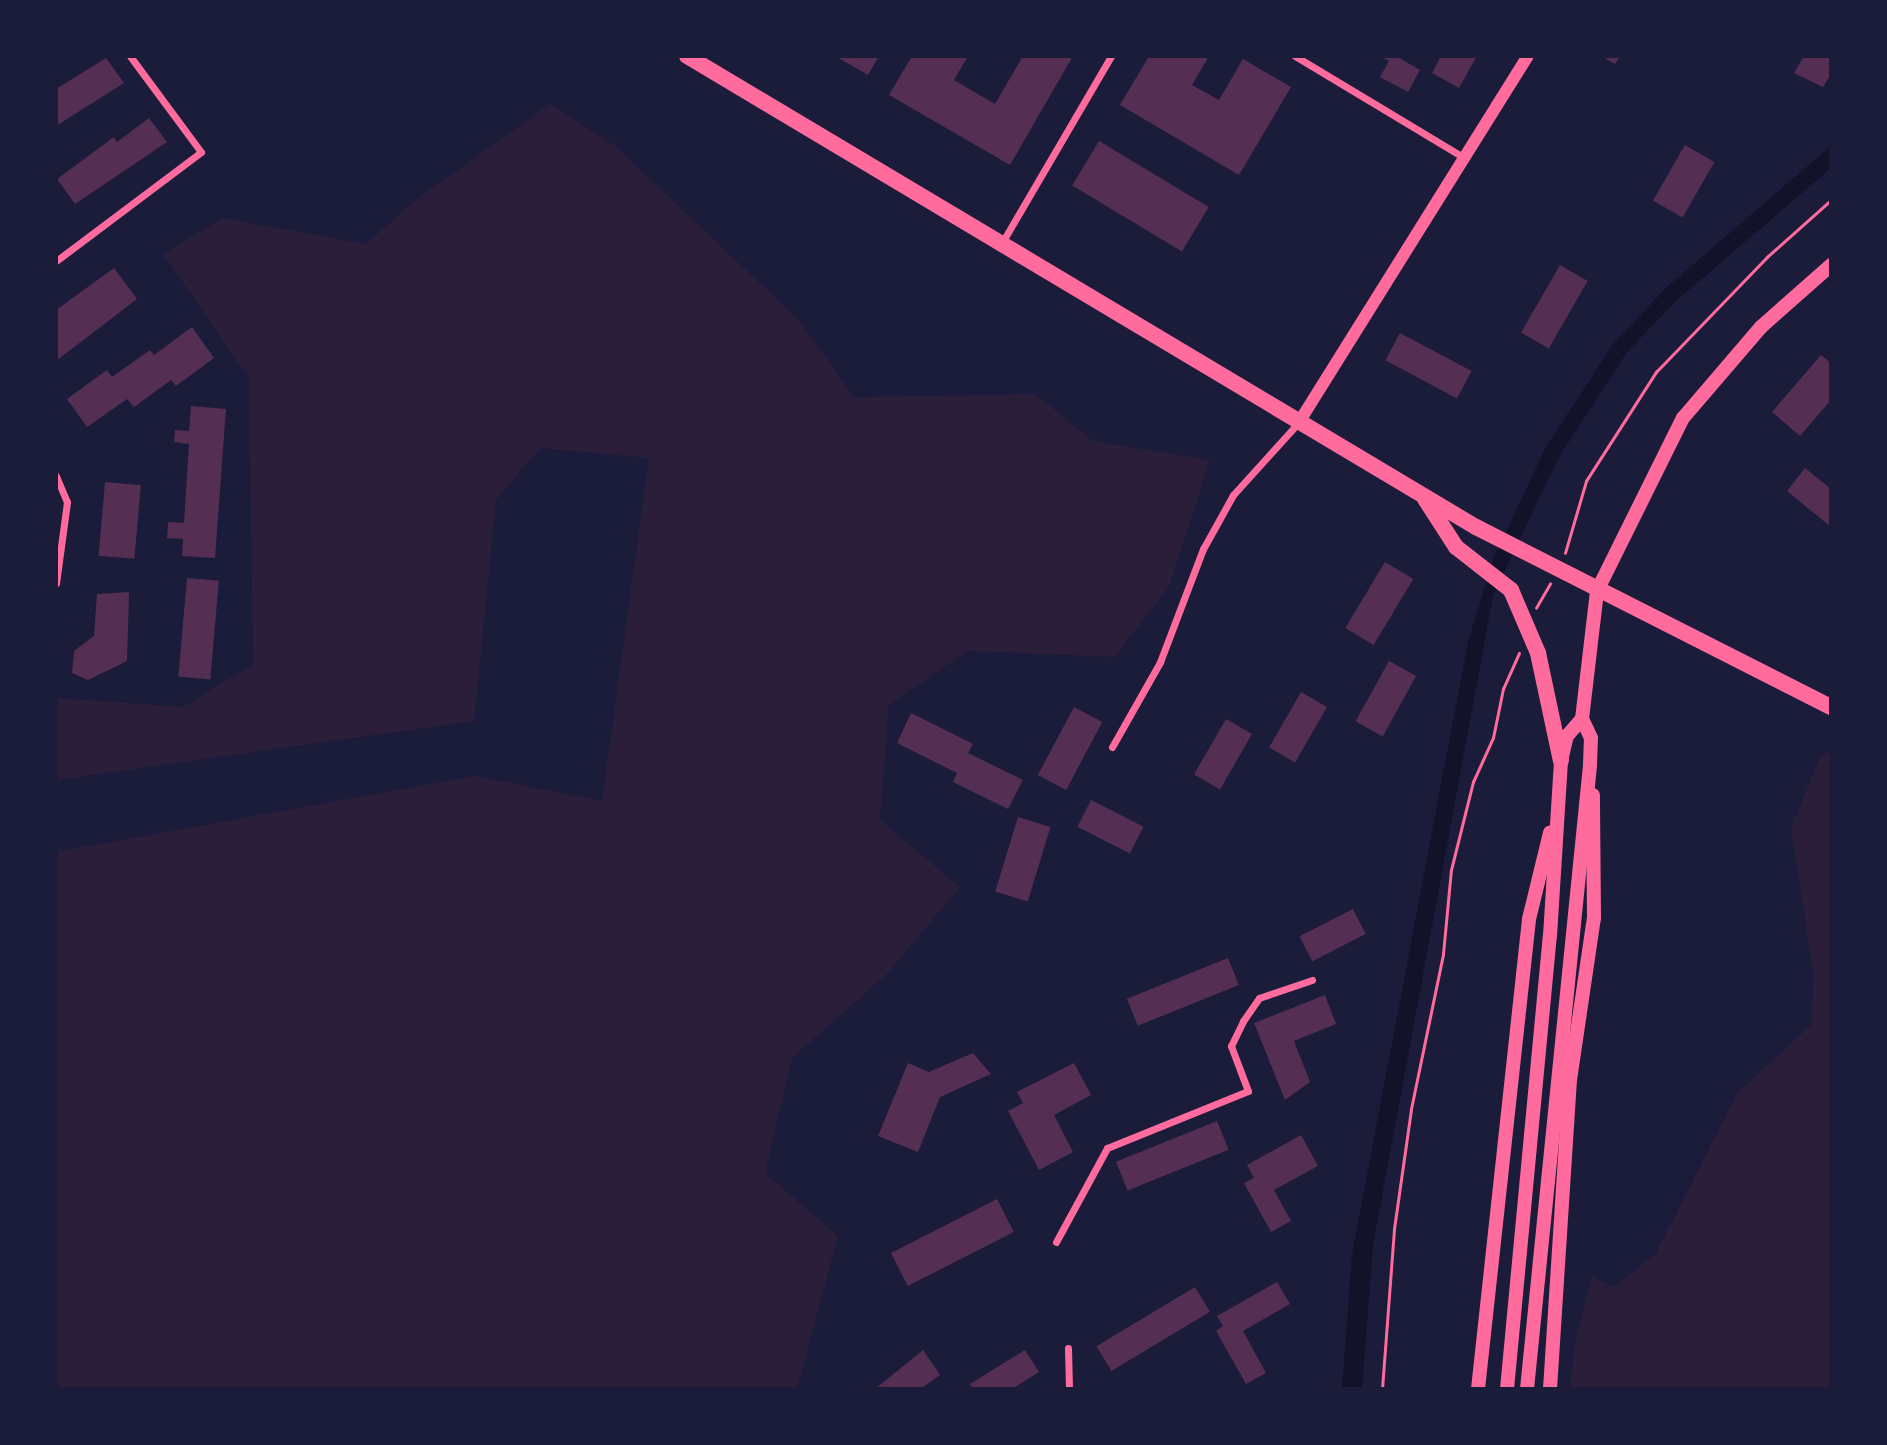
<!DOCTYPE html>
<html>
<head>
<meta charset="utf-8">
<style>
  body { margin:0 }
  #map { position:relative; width:1887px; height:1445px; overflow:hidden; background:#1b1b3a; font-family:Karla,sans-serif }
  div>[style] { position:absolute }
  .green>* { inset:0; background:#2a1e3b }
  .water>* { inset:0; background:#12122b }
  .building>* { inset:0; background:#542f53; transform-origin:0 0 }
  .path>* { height:2.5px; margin:-1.25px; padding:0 1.25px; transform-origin:1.25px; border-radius:1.25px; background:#ff6b9d }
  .minor>* { height:7px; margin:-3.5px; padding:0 3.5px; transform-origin:3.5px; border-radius:3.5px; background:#ff6b9d }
  .tertiary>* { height:12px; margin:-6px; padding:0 6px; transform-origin:6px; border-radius:6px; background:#ff6b9d }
  .secondary>* { height:14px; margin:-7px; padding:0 7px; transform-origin:7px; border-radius:7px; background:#ff6b9d }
  .primary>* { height:16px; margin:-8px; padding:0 8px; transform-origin:8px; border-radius:8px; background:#ff6b9d }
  span { translate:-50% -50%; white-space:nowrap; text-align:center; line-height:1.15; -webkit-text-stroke:7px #1b1b3a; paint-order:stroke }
  .frame { position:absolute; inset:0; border:58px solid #1b1b3a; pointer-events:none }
</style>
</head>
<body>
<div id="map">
  <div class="green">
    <i style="clip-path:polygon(550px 104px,614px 145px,799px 320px,854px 397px,1035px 394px,1093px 441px,1210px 460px,1169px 587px,1114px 657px,968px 651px,889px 704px,880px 820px,960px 887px,886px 975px,792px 1058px,765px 1173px,838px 1236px,797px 1389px,56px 1389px,56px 852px,475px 776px,602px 801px,649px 458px,540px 448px,496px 500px,474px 721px,56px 780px,56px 698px,183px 707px,253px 664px,249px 378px,163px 254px,223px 218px,366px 244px,414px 201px)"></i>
    <i style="clip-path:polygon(1831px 753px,1831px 1389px,1570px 1389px,1575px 1341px,1592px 1277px,1614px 1287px,1656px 1253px,1737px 1093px,1812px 1024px,1813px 971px,1791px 828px,1821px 754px)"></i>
  </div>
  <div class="water">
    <i style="clip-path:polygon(1831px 146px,1831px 168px,1676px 301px,1627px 352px,1557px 460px,1493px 596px,1373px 1245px,1362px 1389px,1342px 1389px,1352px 1255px,1468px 642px,1494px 557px,1547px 445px,1614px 343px,1667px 287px)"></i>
  </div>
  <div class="building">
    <i style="clip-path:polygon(835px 56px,879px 56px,868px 75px)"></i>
    <i style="clip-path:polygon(912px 56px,968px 56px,954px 80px,995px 104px,1023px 56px,1073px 56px,1010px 165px,889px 95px)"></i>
    <i style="clip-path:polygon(1149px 56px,1209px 56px,1192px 85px,1219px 100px,1243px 59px,1291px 87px,1239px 175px,1120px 105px)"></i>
    <i style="clip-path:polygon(1380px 56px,1396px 56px,1420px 70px,1408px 92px,1380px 77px,1389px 61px)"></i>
    <i style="clip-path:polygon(1441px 56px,1477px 56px,1459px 88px,1432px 73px)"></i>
    <i style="clip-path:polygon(1601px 56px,1620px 56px,1615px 64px)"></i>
    <i style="clip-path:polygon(1804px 56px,1831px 56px,1831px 74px,1823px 87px,1794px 73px)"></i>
    <i style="clip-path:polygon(106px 58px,124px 83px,56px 126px,56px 89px)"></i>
    <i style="clip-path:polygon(149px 118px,167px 142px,75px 204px,57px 179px,114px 137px,117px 142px)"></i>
    <i style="left:1099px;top:141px;width:128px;height:52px;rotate:31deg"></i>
    <i style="left:1685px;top:145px;width:34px;height:64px;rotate:30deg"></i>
    <i style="left:1560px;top:265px;width:32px;height:78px;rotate:30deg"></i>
    <i style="clip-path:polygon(114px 268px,137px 299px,56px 361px,56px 310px)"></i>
    <i style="clip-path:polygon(192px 327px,214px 358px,176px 386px,171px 380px,134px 407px,127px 399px,87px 427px,67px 399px,107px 370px,112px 377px,150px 350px,154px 355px)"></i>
    <i style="left:1400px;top:333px;width:81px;height:31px;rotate:28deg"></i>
    <i style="clip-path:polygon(1821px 355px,1831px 363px,1831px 400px,1800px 436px,1772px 412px)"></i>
    <i style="clip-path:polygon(191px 406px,226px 409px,215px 558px,182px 556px,183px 539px,167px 538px,168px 522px,184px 523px,189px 444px,174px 442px,175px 430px,189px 431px)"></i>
    <i style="clip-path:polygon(1805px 468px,1831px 489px,1831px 527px,1787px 491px)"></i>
    <i style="left:105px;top:482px;width:36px;height:74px;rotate:5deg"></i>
    <i style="left:1385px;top:562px;width:33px;height:77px;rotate:31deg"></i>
    <i style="left:187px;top:578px;width:32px;height:99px;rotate:5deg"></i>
    <i style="clip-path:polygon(129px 592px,127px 661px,88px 680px,72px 673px,74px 651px,94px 636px,97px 594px)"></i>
    <i style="left:1389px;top:661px;width:31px;height:69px;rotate:29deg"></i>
    <i style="left:1301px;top:692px;width:30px;height:64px;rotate:30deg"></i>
    <i style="left:1074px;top:707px;width:32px;height:77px;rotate:28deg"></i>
    <i style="clip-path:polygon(911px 713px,973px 744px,968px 753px,1023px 780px,1008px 809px,953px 782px,957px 773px,897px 743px)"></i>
    <i style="left:1226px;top:719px;width:30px;height:64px;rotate:30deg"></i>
    <i style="left:1091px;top:800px;width:59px;height:30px;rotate:27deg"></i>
    <i style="left:1018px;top:817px;width:34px;height:78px;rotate:17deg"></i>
    <i style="left:1353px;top:909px;width:28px;height:60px;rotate:63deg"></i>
    <i style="left:1228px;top:958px;width:29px;height:109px;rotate:68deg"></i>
    <i style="clip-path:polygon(1325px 995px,1336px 1024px,1294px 1041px,1310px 1082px,1285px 1100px,1254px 1023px)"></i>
    <i style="clip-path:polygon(973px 1053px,991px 1074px,940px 1097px,918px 1152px,878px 1136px,908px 1063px,929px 1072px)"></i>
    <i style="clip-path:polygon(1074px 1063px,1091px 1095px,1054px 1115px,1073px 1152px,1039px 1170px,1008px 1111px,1023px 1103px,1017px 1092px)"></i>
    <i style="left:1217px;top:1121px;width:31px;height:109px;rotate:68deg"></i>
    <i style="clip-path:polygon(1301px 1135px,1318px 1166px,1274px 1190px,1291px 1221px,1271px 1232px,1244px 1183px,1254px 1178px,1247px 1165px)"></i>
    <i style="left:997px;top:1199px;width:37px;height:119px;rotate:63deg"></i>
    <i style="clip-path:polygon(1277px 1282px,1290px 1304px,1243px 1331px,1266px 1373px,1246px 1384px,1216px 1331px,1223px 1326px,1217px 1316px)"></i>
    <i style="left:1195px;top:1287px;width:29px;height:115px;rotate:59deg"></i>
    <i style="clip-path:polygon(923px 1350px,940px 1375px,920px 1389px,875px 1389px)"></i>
    <i style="clip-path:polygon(1025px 1350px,1039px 1372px,1012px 1389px,973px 1389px,970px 1384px)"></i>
  </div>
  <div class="path">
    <i style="left:1565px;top:553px;width:75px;rotate:-73.7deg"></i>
    <i style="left:1586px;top:481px;width:130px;rotate:-57.3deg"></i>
    <i style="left:1656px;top:372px;width:160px;rotate:-46deg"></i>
    <i style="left:1767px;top:257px;width:86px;rotate:-41.7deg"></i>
    <i style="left:1536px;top:608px;width:28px;rotate:-60deg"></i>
    <i style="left:1382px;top:1389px;width:160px;rotate:-85.7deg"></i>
    <i style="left:1394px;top:1229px;width:121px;rotate:-81.9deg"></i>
    <i style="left:1411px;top:1109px;width:158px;rotate:-78.3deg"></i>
    <i style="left:1443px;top:954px;width:84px;rotate:-84.6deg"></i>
    <i style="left:1451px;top:870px;width:91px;rotate:-76deg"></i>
    <i style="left:1473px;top:782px;width:48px;rotate:-65.6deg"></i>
    <i style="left:1493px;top:738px;width:50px;rotate:-78.5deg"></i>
    <i style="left:1503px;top:689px;width:39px;rotate:-66deg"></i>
  </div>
  <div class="minor">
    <i style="left:1295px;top:56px;width:196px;rotate:31deg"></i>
    <i style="left:1003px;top:241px;width:214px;rotate:-59.7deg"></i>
    <i style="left:56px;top:261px;width:181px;rotate:-36.9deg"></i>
    <i style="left:201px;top:152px;width:119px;rotate:-126.5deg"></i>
    <i style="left:56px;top:476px;width:28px;rotate:67deg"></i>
    <i style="left:67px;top:502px;width:82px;rotate:97.7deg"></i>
    <i style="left:1112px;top:747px;width:98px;rotate:-60.5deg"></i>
    <i style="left:1160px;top:662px;width:121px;rotate:-69.2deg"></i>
    <i style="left:1203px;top:549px;width:62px;rotate:-60.9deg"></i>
    <i style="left:1233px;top:495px;width:98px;rotate:-47.9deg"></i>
    <i style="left:1056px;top:1242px;width:107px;rotate:-61.5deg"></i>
    <i style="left:1107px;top:1148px;width:152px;rotate:-22deg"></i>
    <i style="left:1248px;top:1091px;width:48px;rotate:-110.7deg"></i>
    <i style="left:1231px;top:1046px;width:28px;rotate:-64deg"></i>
    <i style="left:1243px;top:1021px;width:28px;rotate:-55deg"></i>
    <i style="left:1259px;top:998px;width:56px;rotate:-18.8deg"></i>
    <i style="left:1068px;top:1348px;width:41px;rotate:88.6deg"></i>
  </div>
  <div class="tertiary">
    <i style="left:1301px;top:419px;width:428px;rotate:-58deg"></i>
  </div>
  <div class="secondary">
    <i style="left:1478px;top:1389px;width:473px;rotate:-83.8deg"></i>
    <i style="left:1529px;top:919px;width:89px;rotate:-76.3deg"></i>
    <i style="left:1507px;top:1389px;width:455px;rotate:-84.6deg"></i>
    <i style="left:1550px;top:936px;width:175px;rotate:-86.4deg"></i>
    <i style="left:1561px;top:761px;width:26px;rotate:-77deg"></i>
    <i style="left:1567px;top:736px;width:23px;rotate:-49deg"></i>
    <i style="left:1527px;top:1389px;width:627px;rotate:-84.23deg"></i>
    <i style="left:1590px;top:765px;width:27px;rotate:-88deg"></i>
    <i style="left:1591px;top:738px;width:21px;rotate:-115deg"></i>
    <i style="left:1582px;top:719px;width:129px;rotate:-83.3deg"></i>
    <i style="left:1597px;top:591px;width:193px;rotate:-63.6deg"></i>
    <i style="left:1683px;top:418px;width:120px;rotate:-49.4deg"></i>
    <i style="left:1761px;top:327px;width:94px;rotate:-41.5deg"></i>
    <i style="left:1550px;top:1389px;width:310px;rotate:-86.3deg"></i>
    <i style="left:1570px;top:1080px;width:164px;rotate:-81.6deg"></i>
    <i style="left:1594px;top:918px;width:123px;rotate:-90.5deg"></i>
  </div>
  <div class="primary">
    <i style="left:687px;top:56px;width:919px;rotate:30.84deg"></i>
    <i style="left:1476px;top:527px;width:398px;rotate:26.9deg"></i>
    <i style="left:1425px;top:499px;width:57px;rotate:57.1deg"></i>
    <i style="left:1456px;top:547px;width:70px;rotate:38deg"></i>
    <i style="left:1511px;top:590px;width:69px;rotate:66.8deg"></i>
    <i style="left:1538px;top:653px;width:110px;rotate:78deg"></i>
  </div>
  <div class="frame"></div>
</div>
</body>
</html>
